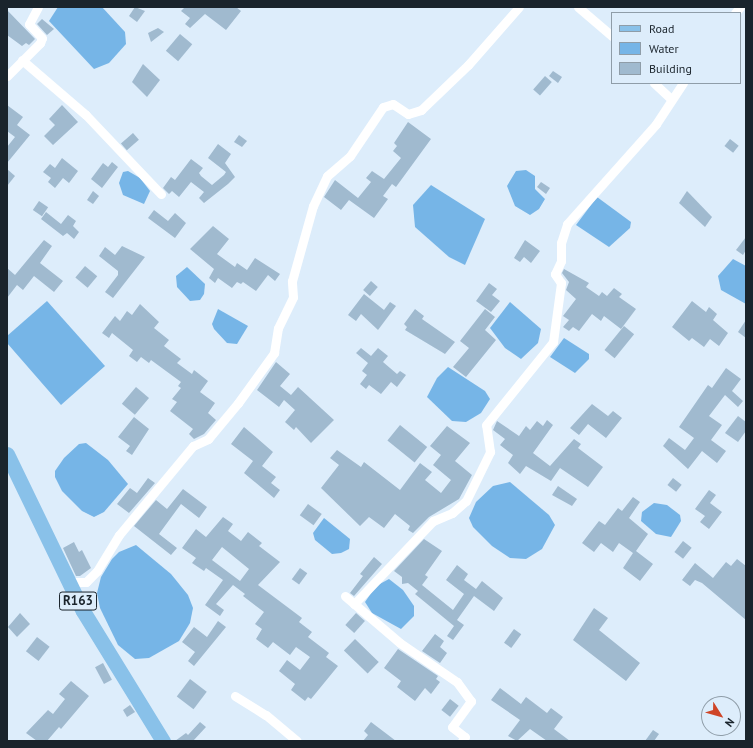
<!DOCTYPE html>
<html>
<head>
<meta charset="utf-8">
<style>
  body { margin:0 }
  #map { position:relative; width:753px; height:748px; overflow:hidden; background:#ddedfb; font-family:"PT Sans",sans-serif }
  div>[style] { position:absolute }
  .water>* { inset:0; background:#76b5e7 }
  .building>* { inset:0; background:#a0bacf; transform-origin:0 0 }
  .minor>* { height:9px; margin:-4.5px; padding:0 4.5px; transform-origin:4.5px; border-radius:4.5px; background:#fff }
  .primary>* { height:15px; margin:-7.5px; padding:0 7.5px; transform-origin:7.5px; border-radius:7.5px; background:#89c1e9 }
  span { translate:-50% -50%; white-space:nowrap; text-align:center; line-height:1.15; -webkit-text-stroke:3px #ddedfb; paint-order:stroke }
  .shield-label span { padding:1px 3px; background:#ddedfb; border:1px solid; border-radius:3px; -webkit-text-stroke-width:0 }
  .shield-label { font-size:13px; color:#1a242c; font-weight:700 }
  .frame { position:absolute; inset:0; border:8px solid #1a242c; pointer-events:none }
  .legend { position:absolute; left:611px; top:12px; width:130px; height:72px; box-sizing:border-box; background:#ddedfb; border:1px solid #8f9da8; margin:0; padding:5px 7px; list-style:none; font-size:12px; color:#1a242c }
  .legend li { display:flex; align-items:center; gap:8px; height:20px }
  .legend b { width:20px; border:1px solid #8f9da8 }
  .north { position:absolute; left:701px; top:696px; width:40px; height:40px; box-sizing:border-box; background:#ddedfb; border:1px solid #8f9da8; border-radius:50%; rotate:127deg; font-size:11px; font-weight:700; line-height:16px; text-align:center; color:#1a242c }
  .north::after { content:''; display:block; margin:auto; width:14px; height:18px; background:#cf4527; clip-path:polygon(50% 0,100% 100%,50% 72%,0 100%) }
</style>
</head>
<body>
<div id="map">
  <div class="water">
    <i style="clip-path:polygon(58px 7px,102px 7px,125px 32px,126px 44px,109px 63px,94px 69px,49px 21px)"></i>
    <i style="clip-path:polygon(526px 170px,535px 176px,535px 189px,545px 199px,539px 209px,530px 215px,515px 206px,507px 186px,516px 171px)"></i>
    <i style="clip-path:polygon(128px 171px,140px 178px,150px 191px,144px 204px,123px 195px,119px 183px,123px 172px)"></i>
    <i style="clip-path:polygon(431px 185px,485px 219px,465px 265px,449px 257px,415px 227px,413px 205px)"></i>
    <i style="clip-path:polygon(597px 197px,631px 222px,630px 228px,609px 247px,576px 225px)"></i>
    <i style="clip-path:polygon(733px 259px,746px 266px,746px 304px,721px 290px,718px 276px)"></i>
    <i style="clip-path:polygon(187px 267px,205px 284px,204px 294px,200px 300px,190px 301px,177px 287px,176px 276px)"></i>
    <i style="clip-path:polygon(47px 301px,105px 366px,61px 405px,7px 343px,7px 336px)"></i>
    <i style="clip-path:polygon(510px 302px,541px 329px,538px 343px,521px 359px,505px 348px,490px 328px)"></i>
    <i style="clip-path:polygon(218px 309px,248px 326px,237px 344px,227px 343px,214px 329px,212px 324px)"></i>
    <i style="clip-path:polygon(564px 338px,589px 354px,589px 359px,575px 373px,550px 357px)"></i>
    <i style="clip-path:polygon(448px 367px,485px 391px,490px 399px,481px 413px,466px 422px,452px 421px,427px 397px,437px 378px)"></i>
    <i style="clip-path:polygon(86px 443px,108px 460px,128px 484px,104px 512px,94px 517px,82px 511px,62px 491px,55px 477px,55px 471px,64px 458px,79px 444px)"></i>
    <i style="clip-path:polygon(510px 482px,549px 515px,555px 525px,542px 549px,526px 559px,510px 558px,492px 546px,473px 527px,469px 518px,476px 502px,493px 486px)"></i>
    <i style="clip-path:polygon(654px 503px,667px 505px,680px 515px,681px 521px,671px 537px,656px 534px,641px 521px,642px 512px)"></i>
    <i style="clip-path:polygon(324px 518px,350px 539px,349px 549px,341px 553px,332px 554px,315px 540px,313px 533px)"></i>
    <i style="clip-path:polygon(136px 545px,171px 574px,188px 595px,193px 608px,190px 623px,179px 641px,149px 658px,135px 659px,118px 645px,100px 608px,97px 593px,101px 577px,112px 559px,119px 552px)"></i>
    <i style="clip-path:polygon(389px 579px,403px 590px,414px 606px,414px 616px,401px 629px,372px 613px,365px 602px,376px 586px)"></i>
  </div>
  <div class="building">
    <i style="clip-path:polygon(135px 7px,145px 11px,137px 22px,129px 16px)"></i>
    <i style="clip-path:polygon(185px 7px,236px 7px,241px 11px,226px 30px,205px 14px,190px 28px,185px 24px,190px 18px,181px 11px)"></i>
    <i style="clip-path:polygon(7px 10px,35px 39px,29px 45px,26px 43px,22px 46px,7px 35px)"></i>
    <i style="clip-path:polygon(42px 19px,54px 29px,47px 35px,37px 24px)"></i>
    <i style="clip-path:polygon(158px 28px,164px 32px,151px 42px,148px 33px)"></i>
    <i style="left:180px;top:34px;width:16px;height:22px;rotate:40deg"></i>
    <i style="clip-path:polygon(143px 64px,160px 80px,147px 97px,132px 82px)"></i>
    <i style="clip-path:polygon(553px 71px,562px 77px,558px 83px,549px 76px)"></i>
    <i style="left:545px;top:76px;width:9px;height:18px;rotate:41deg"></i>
    <i style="clip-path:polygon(7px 105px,23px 117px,17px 125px,30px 135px,7px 163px,7px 147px,15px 137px,7px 131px)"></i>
    <i style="clip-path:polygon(62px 105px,78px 122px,53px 145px,44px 136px,55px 125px,49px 119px)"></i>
    <i style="clip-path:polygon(408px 122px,431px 139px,396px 187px,392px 184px,383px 196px,388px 199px,374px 218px,349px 200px,341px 210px,324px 197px,335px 180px,358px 198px,371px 182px,366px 178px,372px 171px,384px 179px,401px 158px,393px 151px,397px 146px,394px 143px)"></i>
    <i style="left:133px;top:133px;width:9px;height:16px;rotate:49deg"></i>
    <i style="clip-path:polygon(239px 135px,247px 141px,242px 147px,234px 142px)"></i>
    <i style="left:730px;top:139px;width:11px;height:9px;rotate:38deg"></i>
    <i style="clip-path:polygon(218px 144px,231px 154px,225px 163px,235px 177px,228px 184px,204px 203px,199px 198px,204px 192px,191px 182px,179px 197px,172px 191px,169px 194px,163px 188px,171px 177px,175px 180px,191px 159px,203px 168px,199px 173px,201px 176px,212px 185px,224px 175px,226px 172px,208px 158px)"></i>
    <i style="clip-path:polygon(62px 158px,78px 171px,69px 183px,63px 178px,55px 188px,48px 182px,51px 178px,43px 172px,50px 164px,55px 168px)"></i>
    <i style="clip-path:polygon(112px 162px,118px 167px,102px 188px,91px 179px,103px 163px,108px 167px)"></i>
    <i style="clip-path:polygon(7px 169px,15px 176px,7px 186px)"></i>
    <i style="clip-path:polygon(541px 182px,550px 188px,546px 194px,537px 187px)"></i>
    <i style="clip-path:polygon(93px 191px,99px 196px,93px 204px,87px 200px)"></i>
    <i style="clip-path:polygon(687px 191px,712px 217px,705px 227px,679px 203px)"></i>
    <i style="left:39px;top:201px;width:11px;height:11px;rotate:34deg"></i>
    <i style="clip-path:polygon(154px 210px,168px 221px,175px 213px,186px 223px,175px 238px,148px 218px)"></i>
    <i style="clip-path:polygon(46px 212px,61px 224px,68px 215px,76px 221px,73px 226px,79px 232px,74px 239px,67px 233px,63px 236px,41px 219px)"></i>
    <i style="clip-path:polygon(213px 226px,229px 239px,217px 254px,235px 267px,237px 263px,247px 270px,255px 258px,280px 274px,275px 281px,268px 275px,256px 291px,243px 282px,241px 284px,237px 282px,232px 288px,218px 278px,215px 283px,209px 278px,214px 269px,190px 249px)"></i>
    <i style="clip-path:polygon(746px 237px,746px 250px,743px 255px,736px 250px)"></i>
    <i style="clip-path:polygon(44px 240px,52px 246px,40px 263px,63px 281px,54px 292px,34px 276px,23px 290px,17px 285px,7px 298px,7px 268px,15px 275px)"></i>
    <i style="clip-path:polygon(525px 240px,540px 251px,531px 263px,524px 257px,520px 262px,514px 258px)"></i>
    <i style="clip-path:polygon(122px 246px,145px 257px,113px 298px,105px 292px,118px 275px,118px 271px,99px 256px,105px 247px,115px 255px)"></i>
    <i style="left:85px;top:266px;width:16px;height:15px;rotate:40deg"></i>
    <i style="clip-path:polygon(564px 269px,589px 283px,586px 287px,599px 296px,602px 292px,607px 296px,614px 288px,622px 294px,619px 297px,636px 309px,621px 329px,604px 316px,601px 321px,592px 314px,579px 331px,573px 327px,569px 331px,563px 327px,569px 320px,563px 316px,576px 299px,566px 290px,569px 282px,562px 273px)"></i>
    <i style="left:371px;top:281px;width:9px;height:12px;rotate:41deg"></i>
    <i style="clip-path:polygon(489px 283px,497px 289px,492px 295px,500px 301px,491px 312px,476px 301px)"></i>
    <i style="clip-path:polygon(364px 294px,384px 310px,390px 302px,396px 306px,378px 330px,361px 314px,356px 321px,348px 315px)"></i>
    <i style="clip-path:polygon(692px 301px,706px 312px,709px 307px,717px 314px,713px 320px,728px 333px,719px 346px,710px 339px,704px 347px,692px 338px,689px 341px,672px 327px)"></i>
    <i style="clip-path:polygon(140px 304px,159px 322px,154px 328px,169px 340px,164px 346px,181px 359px,177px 363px,192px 374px,194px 370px,208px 381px,200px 392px,215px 403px,208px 413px,216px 420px,204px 434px,194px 439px,189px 434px,193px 429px,170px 411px,177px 402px,172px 399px,181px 388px,178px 386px,181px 382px,151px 360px,149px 363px,141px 357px,137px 362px,129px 356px,133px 350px,112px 333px,109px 338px,102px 333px,115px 316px,120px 321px,127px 311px,132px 315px)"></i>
    <i style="clip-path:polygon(415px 309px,424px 316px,422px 319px,455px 342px,445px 354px,405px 330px,407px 327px,404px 324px)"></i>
    <i style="clip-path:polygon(485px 309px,495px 317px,485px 330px,496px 340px,466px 377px,453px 367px,469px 348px,460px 341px)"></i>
    <i style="clip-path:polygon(746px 320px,746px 338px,738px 332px)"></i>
    <i style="left:624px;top:326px;width:13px;height:31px;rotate:39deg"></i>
    <i style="clip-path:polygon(361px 348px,371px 356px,378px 348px,388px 356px,383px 362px,397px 374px,400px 371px,406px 375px,397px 387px,391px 382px,381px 394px,369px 385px,366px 389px,360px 384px,367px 375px,362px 371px,368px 363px,356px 353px)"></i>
    <i style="clip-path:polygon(276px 362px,290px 374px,280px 386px,291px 395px,298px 387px,334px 420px,311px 443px,296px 427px,294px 430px,285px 422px,295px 410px,284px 400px,279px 407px,257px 390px)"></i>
    <i style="clip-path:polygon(726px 368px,741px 379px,732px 391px,743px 401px,738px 407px,725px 395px,709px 416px,722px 425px,711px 440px,726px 451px,717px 463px,702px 451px,688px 469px,663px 446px,669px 438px,685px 450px,694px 438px,679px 427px,708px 385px,712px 388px)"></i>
    <i style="left:136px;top:387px;width:17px;height:22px;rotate:40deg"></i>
    <i style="clip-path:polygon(592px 404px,608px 416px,613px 411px,622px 418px,606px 438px,588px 424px,579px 435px,570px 428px)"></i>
    <i style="clip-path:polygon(738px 416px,746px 422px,746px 431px,738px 442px,725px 433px)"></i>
    <i style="clip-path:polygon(134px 417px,149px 429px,132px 455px,126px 451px,130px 446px,118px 437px)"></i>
    <i style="clip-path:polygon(547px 420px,553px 425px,533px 453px,550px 466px,574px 439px,581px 444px,578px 448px,603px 467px,588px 487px,560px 468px,551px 481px,526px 466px,520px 474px,508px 463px,513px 455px,500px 445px,505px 439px,493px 430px,497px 421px,519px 436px,526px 426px,530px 430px,537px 421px,543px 426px)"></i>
    <i style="left:400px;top:425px;width:35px;height:20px;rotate:39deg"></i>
    <i style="clip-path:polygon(447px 426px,470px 443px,455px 461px,472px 475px,459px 499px,429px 517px,413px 533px,408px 530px,410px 526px,395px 514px,384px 528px,369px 517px,360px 526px,321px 488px,339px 465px,330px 458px,337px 450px,361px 467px,364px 462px,400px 490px,420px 463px,432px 472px,425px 480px,441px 493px,451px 480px,433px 465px,441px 455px,430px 446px)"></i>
    <i style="clip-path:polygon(244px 427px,273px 452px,262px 466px,276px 477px,271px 483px,280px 490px,274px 498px,244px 473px,253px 461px,231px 444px)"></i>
    <i style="clip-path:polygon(148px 478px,155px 483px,129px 513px,117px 504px,130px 488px,137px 493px)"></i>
    <i style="left:673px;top:478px;width:11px;height:9px;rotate:38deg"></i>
    <i style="clip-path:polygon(558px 486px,577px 499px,572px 506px,552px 495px)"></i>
    <i style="clip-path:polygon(183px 489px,207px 507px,199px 518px,181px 504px,159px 534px,177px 548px,171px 555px,134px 526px,156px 500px,167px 509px)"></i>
    <i style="clip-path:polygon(709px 490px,716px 495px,710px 503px,722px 512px,709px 529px,700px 522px,705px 516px,695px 509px)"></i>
    <i style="clip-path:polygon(633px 497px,640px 502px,629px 518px,648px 534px,636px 551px,653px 564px,640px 581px,623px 568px,633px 553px,619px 543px,613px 552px,601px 543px,594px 552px,582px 543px,599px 521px,605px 525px,618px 508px,622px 511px)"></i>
    <i style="left:308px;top:504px;width:17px;height:14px;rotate:36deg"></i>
    <i style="clip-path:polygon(evenodd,223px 517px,233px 524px,228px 531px,241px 541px,248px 532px,262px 543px,259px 546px,280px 562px,258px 585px,302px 618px,299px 622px,312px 632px,308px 637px,329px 653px,326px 657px,338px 666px,311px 699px,308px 697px,305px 701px,291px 690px,295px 684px,279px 671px,287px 660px,300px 670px,310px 657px,296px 647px,290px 655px,273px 642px,268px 648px,256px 639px,262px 629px,255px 624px,264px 612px,243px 596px,245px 594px,233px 585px,216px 604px,224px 610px,220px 616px,205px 605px,223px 580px,206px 568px,204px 571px,192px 563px,196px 558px,182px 548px,196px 529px,206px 537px,223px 517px,222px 547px,249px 569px,240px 581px,212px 560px,222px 547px)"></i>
    <i style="clip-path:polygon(424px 539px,442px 551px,425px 575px,428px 577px,422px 585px,453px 610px,464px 594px,446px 580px,457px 565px,468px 574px,464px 580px,476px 589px,482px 581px,503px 598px,494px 611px,474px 596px,457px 620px,464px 625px,453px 640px,447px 636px,454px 626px,415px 594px,418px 591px,408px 583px,402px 584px,402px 577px,394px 571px)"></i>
    <i style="left:683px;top:541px;width:11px;height:14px;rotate:38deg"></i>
    <i style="clip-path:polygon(74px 542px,79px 552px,82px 550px,91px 568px,80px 576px,76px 576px,63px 548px)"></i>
    <i style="clip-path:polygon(374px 557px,382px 564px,354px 596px,350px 593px,363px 576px,360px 574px)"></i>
    <i style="clip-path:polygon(737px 559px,746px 566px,746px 620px,702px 583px,695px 580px,690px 586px,682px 580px,695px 563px,713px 578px,726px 562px,731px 566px)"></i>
    <i style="left:300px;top:568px;width:9px;height:14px;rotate:36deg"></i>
    <i style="clip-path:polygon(594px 608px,608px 618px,599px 630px,640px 663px,626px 681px,573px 640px)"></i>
    <i style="clip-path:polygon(20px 613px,30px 624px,17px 637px,8px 627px)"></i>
    <i style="left:356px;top:613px;width:12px;height:16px;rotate:42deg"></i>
    <i style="clip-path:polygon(218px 621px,226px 627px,194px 666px,188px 661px,195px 652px,182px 642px,194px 627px,207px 637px)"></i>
    <i style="left:514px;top:629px;width:9px;height:17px;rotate:36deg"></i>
    <i style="clip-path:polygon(435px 634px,444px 641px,440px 647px,447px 653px,440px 663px,422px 651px)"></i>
    <i style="left:37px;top:637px;width:16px;height:18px;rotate:38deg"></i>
    <i style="left:355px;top:639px;width:33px;height:16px;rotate:44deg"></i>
    <i style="clip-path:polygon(398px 649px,438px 676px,436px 679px,440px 682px,431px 694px,425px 688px,415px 701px,397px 687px,401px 681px,384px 668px)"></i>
    <i style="left:103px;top:663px;width:19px;height:9px;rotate:62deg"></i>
    <i style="left:190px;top:679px;width:21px;height:22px;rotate:37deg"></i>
    <i style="clip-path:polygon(71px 681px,89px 696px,61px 729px,59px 727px,47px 741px,37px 741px,26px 733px,48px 710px,53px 714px,65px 699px,59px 694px)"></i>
    <i style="clip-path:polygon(500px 688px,521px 704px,526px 697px,547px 713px,551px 708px,563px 717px,554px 729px,570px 741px,547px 741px,530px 729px,517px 741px,508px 736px,520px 720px,491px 700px)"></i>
    <i style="left:450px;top:699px;width:11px;height:14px;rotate:38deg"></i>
    <i style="clip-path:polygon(130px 705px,135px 712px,127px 717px,123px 710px)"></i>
    <i style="clip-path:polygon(200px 722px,206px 727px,193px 741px,175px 741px,186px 733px,188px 735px)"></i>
    <i style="clip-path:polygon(371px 722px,396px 741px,363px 741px,368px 735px,364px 731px)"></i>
    <i style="clip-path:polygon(653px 730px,659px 734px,654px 741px,645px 741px)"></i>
  </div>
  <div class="minor">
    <i style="left:578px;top:7px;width:45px;rotate:40.5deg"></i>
    <i style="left:735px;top:13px;width:8px;rotate:-50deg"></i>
    <i style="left:22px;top:60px;width:84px;rotate:40.7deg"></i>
    <i style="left:86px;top:115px;width:109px;rotate:46.5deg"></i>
    <i style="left:7px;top:76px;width:47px;rotate:-45deg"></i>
    <i style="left:40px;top:43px;width:5px;rotate:-68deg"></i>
    <i style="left:42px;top:38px;width:19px;rotate:-133deg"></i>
    <i style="left:29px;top:24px;width:19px;rotate:-62deg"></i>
    <i style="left:654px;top:83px;width:23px;rotate:43deg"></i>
    <i style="left:68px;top:582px;width:18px"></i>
    <i style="left:86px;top:582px;width:16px;rotate:-45deg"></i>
    <i style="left:97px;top:571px;width:42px;rotate:-58.6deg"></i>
    <i style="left:119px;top:535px;width:116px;rotate:-50.3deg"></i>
    <i style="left:193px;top:446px;width:17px;rotate:-25deg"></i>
    <i style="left:208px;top:439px;width:47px;rotate:-50.2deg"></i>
    <i style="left:238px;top:403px;width:62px;rotate:-54.2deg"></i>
    <i style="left:274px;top:353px;width:25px;rotate:-81deg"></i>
    <i style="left:278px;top:328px;width:34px;rotate:-64deg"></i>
    <i style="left:293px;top:297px;width:16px;rotate:-94deg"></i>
    <i style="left:292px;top:281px;width:78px;rotate:-74.4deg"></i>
    <i style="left:313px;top:206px;width:33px;rotate:-65deg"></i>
    <i style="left:327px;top:176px;width:30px;rotate:-41deg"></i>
    <i style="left:350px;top:156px;width:59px;rotate:-56deg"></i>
    <i style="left:383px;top:107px;width:10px;rotate:-17deg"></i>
    <i style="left:393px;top:104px;width:18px;rotate:34deg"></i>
    <i style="left:408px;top:114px;width:14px;rotate:-17deg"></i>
    <i style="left:421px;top:110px;width:65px;rotate:-43.8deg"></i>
    <i style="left:468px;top:65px;width:77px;rotate:-48.7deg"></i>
    <i style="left:345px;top:596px;width:72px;rotate:40.5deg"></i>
    <i style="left:400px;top:643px;width:69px;rotate:34.4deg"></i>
    <i style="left:457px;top:682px;width:24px;rotate:54deg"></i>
    <i style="left:471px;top:701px;width:32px;rotate:126deg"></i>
    <i style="left:452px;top:727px;width:16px;rotate:38deg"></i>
    <i style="left:465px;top:737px;width:5px;rotate:127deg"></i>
    <i style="left:354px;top:604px;width:115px;rotate:-46.4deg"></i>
    <i style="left:433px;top:521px;width:21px;rotate:-23deg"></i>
    <i style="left:452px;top:513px;width:18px;rotate:-41deg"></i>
    <i style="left:466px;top:501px;width:55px;rotate:-63.9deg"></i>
    <i style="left:490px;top:452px;width:27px;rotate:-98deg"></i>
    <i style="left:486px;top:425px;width:107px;rotate:-51.1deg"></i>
    <i style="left:553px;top:342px;width:60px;rotate:-82.3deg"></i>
    <i style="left:561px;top:283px;width:11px;rotate:-124deg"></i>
    <i style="left:555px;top:274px;width:14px;rotate:-65deg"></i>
    <i style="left:561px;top:261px;width:18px;rotate:-90deg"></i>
    <i style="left:561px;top:243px;width:20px;rotate:-72deg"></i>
    <i style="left:567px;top:224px;width:134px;rotate:-48.3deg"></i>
    <i style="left:656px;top:124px;width:49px;rotate:-56.6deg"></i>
    <i style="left:235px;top:696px;width:36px;rotate:32deg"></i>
    <i style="left:266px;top:715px;width:40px;rotate:40deg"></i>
  </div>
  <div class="primary">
    <i style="left:7px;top:454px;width:174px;rotate:64.2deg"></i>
    <i style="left:83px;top:611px;width:153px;rotate:58.4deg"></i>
  </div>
  <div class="shield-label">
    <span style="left:78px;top:601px">R163</span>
  </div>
  <div class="frame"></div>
  <ul class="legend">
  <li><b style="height:5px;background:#89c1e9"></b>Road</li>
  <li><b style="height:11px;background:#76b5e7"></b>Water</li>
  <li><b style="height:11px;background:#a0bacf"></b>Building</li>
  </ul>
  <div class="north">N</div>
</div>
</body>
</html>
